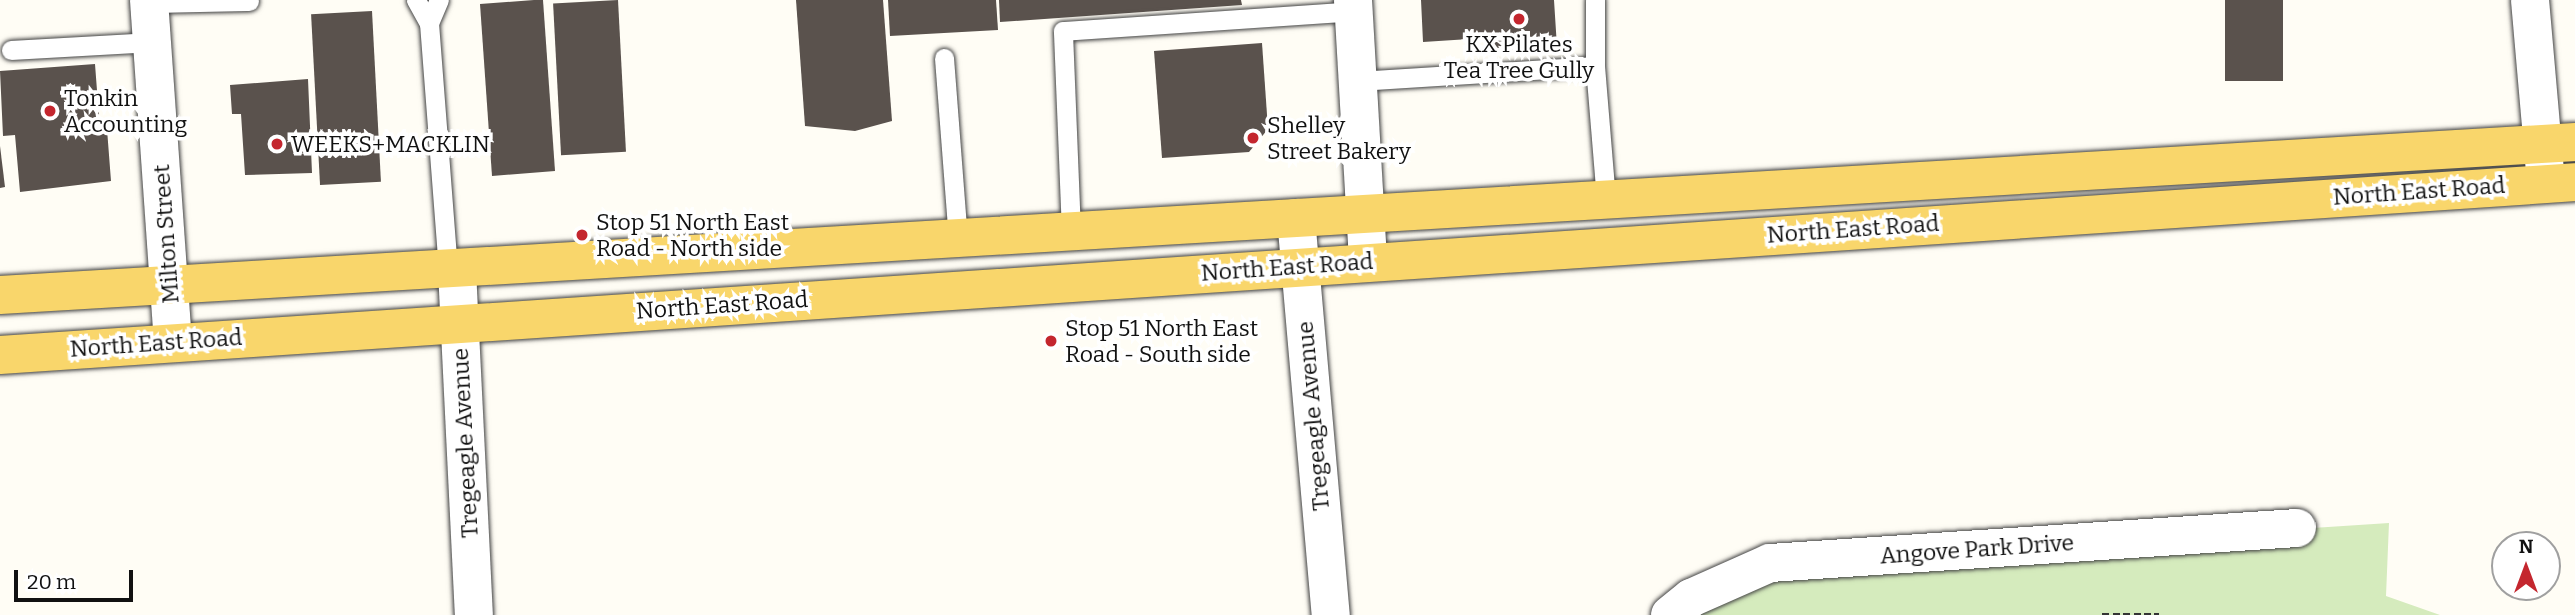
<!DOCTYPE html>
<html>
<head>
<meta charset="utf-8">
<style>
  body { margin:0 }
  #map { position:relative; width:2575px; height:615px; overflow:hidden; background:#fffdf5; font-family:Bitter,serif }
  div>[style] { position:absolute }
  .green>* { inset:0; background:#d5ebbd }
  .building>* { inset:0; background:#5a524d; transform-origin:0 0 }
  .path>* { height:4.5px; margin-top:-2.25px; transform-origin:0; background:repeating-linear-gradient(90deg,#333 0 7px,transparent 0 10.5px) }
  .roads { filter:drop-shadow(0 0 2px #444) drop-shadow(0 0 2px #444) }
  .lane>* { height:19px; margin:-9.5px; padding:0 9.5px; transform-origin:9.5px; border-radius:9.5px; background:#fff }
  .street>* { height:38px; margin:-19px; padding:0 19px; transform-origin:19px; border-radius:19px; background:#fff }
  .primary>* { height:38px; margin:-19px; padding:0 19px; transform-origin:19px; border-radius:19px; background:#f9d66b }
  .dots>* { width:19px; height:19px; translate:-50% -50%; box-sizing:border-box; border:4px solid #fff; border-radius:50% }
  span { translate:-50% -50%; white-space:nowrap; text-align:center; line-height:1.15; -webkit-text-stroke:7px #fff; paint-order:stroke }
  .poi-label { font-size:23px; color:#111 }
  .left { translate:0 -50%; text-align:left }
  .street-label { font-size:23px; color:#111 }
  .north { position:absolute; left:2491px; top:531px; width:70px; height:70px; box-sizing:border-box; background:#fff; border:2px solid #a0a0a0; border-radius:50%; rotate:0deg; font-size:19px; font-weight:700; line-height:28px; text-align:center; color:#111 }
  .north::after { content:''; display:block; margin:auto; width:24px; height:32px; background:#c4262e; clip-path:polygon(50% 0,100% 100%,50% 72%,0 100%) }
  .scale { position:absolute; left:14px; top:570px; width:119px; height:32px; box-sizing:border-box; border:4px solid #111; border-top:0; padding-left:9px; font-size:21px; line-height:24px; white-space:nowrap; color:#111; -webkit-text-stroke:5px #fff; paint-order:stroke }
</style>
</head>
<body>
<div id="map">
  <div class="green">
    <i style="clip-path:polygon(2389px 523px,2386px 596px,2440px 615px,1670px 615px,1770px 563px)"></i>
  </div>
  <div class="building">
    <i style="clip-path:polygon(534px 0,543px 0,555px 171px,492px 176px,480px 4px)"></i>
    <i style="left:618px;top:0;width:152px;height:65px;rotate:87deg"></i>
    <i style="clip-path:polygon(796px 0,883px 0,892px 121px,855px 131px,805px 126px)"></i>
    <i style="clip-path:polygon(888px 0,996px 0,998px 30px,890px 36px)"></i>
    <i style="clip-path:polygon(999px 0,1241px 0,1242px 5px,1000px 22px)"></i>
    <i style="clip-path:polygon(1421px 0,1554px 0,1557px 47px,1485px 51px,1485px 38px,1423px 42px)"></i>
    <i style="left:2225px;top:0;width:58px;height:81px"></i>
    <i style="left:372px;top:11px;width:171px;height:61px;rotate:87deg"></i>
    <i style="clip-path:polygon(1262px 43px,1268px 129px,1249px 152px,1162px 158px,1154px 51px)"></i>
    <i style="clip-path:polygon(95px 64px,100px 130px,107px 129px,111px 181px,20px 192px,15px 135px,3px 136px,0 71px)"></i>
    <i style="clip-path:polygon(308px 79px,312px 173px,245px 175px,241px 114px,232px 114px,230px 85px)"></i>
    <i style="clip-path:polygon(0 146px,5px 187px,0 188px)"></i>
  </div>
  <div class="path">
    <i style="left:2102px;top:615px;width:57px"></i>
  </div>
  <div class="roads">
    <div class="lane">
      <i style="left:416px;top:0;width:26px;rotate:61deg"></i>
      <i style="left:429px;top:23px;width:249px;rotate:85.6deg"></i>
      <i style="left:1595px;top:0;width:66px;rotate:90deg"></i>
      <i style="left:150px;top:3px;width:99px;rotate:-1.2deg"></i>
      <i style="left:429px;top:23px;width:25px;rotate:-67deg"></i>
      <i style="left:11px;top:50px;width:141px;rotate:-3.2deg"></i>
      <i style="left:944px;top:58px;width:182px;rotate:85.6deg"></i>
      <i style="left:1359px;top:81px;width:236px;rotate:-3.6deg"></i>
      <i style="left:1595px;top:66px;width:133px;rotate:85.3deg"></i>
      <i style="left:1071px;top:232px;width:201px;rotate:-92.3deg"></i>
      <i style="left:1063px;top:31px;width:292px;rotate:-3.9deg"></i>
    </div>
    <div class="street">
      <i style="left:149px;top:0;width:343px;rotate:86deg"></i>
      <i style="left:1353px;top:0;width:261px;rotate:86.7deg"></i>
      <i style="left:2530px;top:0;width:184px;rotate:85deg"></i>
      <i style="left:1296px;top:218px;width:399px;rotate:85deg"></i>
      <i style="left:457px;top:270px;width:345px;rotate:87.2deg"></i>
      <i style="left:1670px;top:615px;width:27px;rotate:-39deg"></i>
      <i style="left:1691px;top:598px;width:86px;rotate:-23.9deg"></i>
      <i style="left:1770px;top:563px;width:528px;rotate:-3.8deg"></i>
    </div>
    <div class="primary">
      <i style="left:0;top:295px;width:2580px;rotate:-3.4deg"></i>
      <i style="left:0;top:355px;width:2581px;rotate:-3.84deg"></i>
    </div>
  </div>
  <div class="dots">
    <i style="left:1519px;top:19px;background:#c4262e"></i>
    <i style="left:50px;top:111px;background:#c4262e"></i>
    <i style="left:1253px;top:138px;background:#c4262e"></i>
    <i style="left:277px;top:144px;background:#c4262e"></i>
    <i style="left:582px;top:235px;background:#c4262e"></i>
    <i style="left:1051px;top:341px;background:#c4262e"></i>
  </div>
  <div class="poi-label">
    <span style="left:1519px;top:57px">KX Pilates<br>Tea Tree Gully</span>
    <span class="left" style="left:64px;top:111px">Tonkin<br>Accounting</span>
    <span class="left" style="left:1267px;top:138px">Shelley<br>Street Bakery</span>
    <span class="left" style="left:291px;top:144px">WEEKS+MACKLIN</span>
    <span class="left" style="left:596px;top:235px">Stop 51 North East<br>Road - North side</span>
    <span class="left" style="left:1065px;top:341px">Stop 51 North East<br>Road - South side</span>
  </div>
  <div class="street-label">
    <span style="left:2419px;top:191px;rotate:-4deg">North East Road</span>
    <span style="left:1853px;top:229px;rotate:-4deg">North East Road</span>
    <span style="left:166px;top:234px;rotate:-94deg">Milton Street</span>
    <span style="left:1287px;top:267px;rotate:-4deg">North East Road</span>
    <span style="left:722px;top:305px;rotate:-4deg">North East Road</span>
    <span style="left:156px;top:343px;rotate:-4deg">North East Road</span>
    <span style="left:1313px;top:416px;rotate:-95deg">Tregeagle Avenue</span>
    <span style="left:465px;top:443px;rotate:-93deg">Tregeagle Avenue</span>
    <span style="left:1977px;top:549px;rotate:-4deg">Angove Park Drive</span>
  </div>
  <div class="north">N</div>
  <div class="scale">20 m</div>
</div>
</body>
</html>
